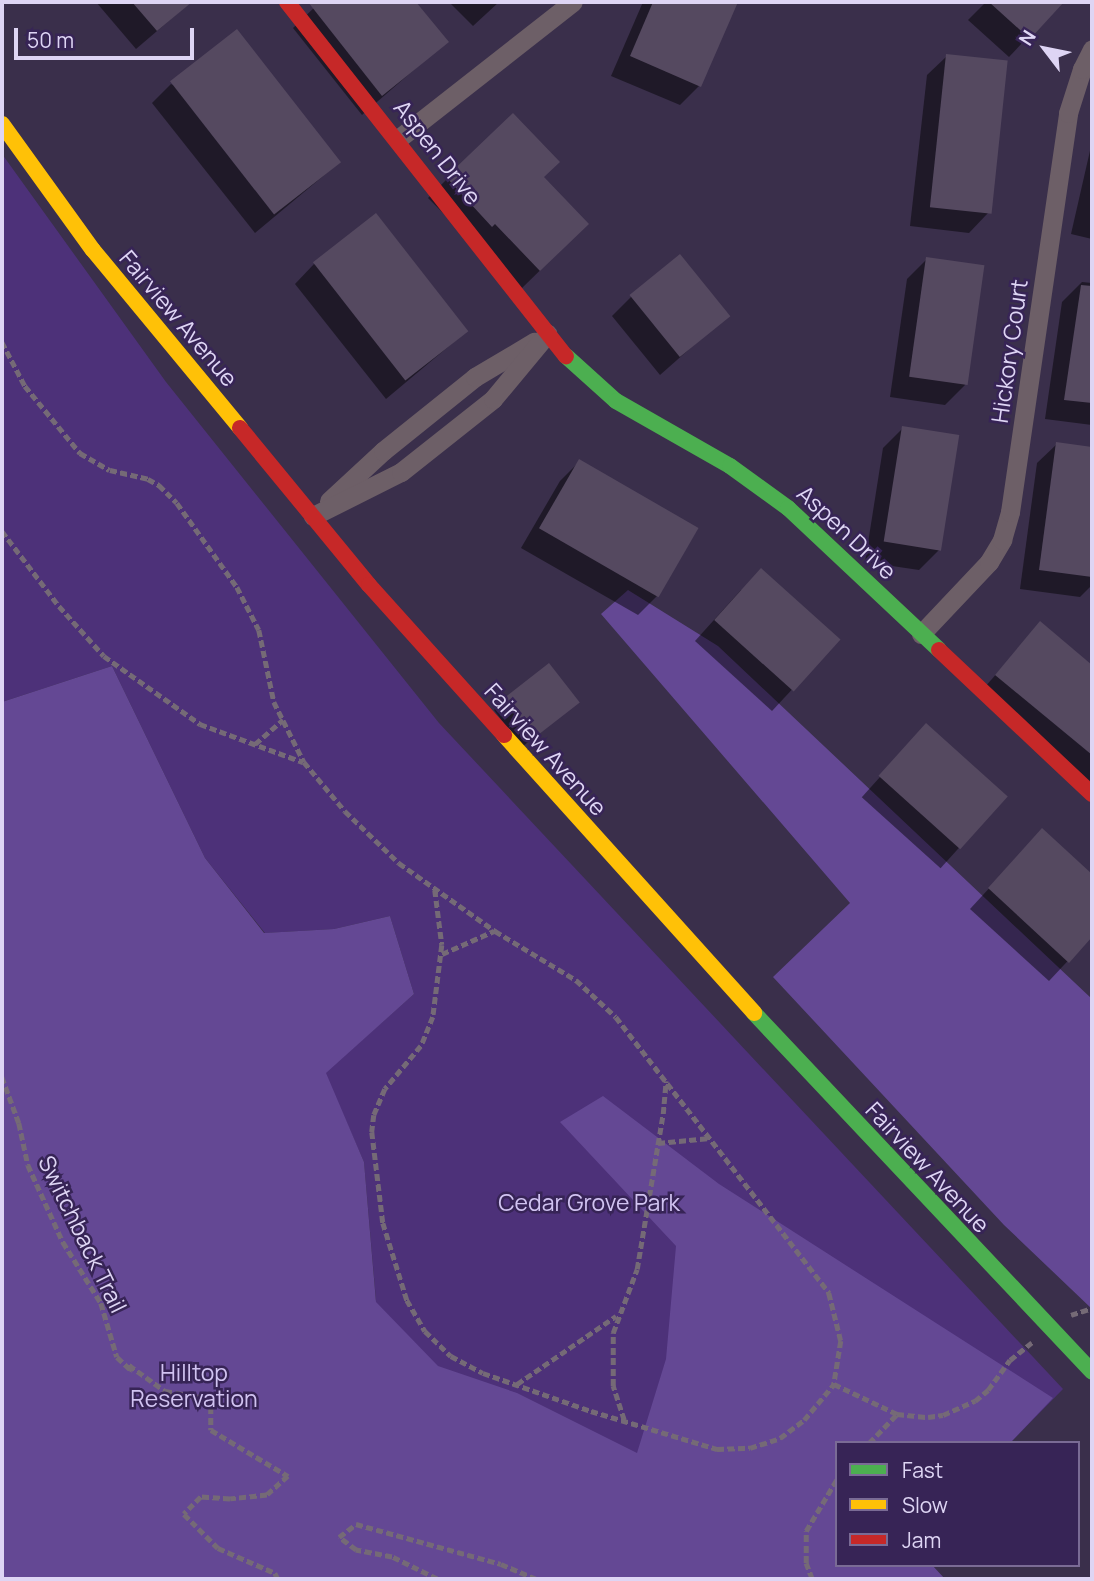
<!DOCTYPE html>
<html>
<head>
<meta charset="utf-8">
<style>
  body { margin:0 }
  #map { position:relative; width:1094px; height:1581px; overflow:hidden; background:#3a2f4b; font-family:Manrope,sans-serif }
  div>[style] { position:absolute }
  .green>* { inset:0; background:#4d3179 }
  .forest>* { inset:0; background:#644894 }
  .shadow>* { inset:0; background:#0007; transform-origin:0 0 }
  .building>* { inset:0; background:#554960; transform-origin:0 0 }
  .path>* { height:4.5px; margin-top:-2.25px; transform-origin:0; background:repeating-linear-gradient(90deg,#756a76 0 7px,transparent 0 10.5px) }
  .street>* { height:19px; margin:-9.5px; padding:0 9.5px; transform-origin:9.5px; border-radius:9.5px; background:#6d5f67 }
  .fast>* { height:16px; margin:-8px; padding:0 8px; transform-origin:8px; border-radius:8px; background:#4caf50 }
  .slow>* { height:16px; margin:-8px; padding:0 8px; transform-origin:8px; border-radius:8px; background:#ffc107 }
  .jam>* { height:16px; margin:-8px; padding:0 8px; transform-origin:8px; border-radius:8px; background:#c62828 }
  span { translate:-50% -50%; white-space:nowrap; text-align:center; line-height:1.15; -webkit-text-stroke:5px #372456; paint-order:stroke }
  .street-label { font-size:23px; color:#ded5f4 }
  .park-label { font-size:23px; color:#d1c3f1 }
  .frame { position:absolute; inset:0; border:4px solid #ded5f4; pointer-events:none }
  .legend { position:absolute; left:835px; top:1441px; width:245px; height:126px; box-sizing:border-box; background:#372456; border:2px solid #7a6b95; margin:0; padding:9px 12px; list-style:none; font-size:21px; color:#ded5f4 }
  .legend li { display:flex; align-items:center; gap:14px; height:35px }
  .legend b { width:35px; border:2px solid #7a6b95 }
  .north { position:absolute; left:1010px; top:14px; width:70px; height:70px; -webkit-text-stroke:5px #372456; paint-order:stroke; rotate:302deg; font-size:19px; font-weight:700; line-height:28px; text-align:center; color:#ded5f4 }
  .north::after { content:''; display:block; margin:auto; width:24px; height:32px; background:#ded5f4; clip-path:polygon(50% 0,100% 100%,50% 72%,0 100%) }
  .scale { position:absolute; left:14px; top:28px; width:180px; height:32px; box-sizing:border-box; border:4px solid #ded5f4; border-top:0; padding-left:9px; font-size:21px; line-height:24px; white-space:nowrap; color:#ded5f4; -webkit-text-stroke:5px #372456; paint-order:stroke }
</style>
</head>
<body>
<div id="map">
  <div class="green">
    <i style="clip-path:polygon(2px 154px,166px 382px,439px 723px,1063px 1389px,1010px 1443px,837px 1443px,837px 1565px,2px 1579px,376px 1300px,364px 1162px,325px 1073px,414px 994px,390px 916px,334px 929px,265px 933px,205px 858px,112px 666px,2px 702px)"></i>
  </div>
  <div class="forest">
    <i style="clip-path:polygon(628px 590px,718px 646px,1092px 999px,1092px 1309px,1004px 1225px,773px 977px,850px 903px,601px 614px)"></i>
    <i style="clip-path:polygon(112px 666px,205px 858px,264px 933px,334px 929px,390px 916px,414px 994px,326px 1073px,364px 1162px,376px 1302px,438px 1366px,517px 1393px,637px 1453px,666px 1359px,676px 1246px,560px 1122px,603px 1096px,719px 1184px,1053px 1398px,1010px 1443px,837px 1443px,837px 1565px,932px 1565px,945px 1579px,2px 1579px,2px 702px)"></i>
  </div>
  <div class="shadow">
    <i style="clip-path:polygon(96px 2px,191px 2px,136px 49px)"></i>
    <i style="clip-path:polygon(320px 2px,414px 2px,446px 42px,362px 115px,293px 28px)"></i>
    <i style="clip-path:polygon(449px 2px,499px 2px,473px 26px)"></i>
    <i style="clip-path:polygon(643px 2px,736px 2px,699px 86px,680px 105px,611px 76px)"></i>
    <i style="clip-path:polygon(986px 2px,1061px 2px,1009px 57px,968px 20px)"></i>
    <i style="clip-path:polygon(947px 56px,988px 213px,969px 233px,910px 226px,927px 75px)"></i>
    <i style="clip-path:polygon(171px 84px,340px 162px,255px 233px,152px 103px)"></i>
    <i style="clip-path:polygon(1092px 142px,1092px 239px,1071px 234px)"></i>
    <i style="clip-path:polygon(541px 177px,567px 244px,520px 290px,428px 198px,448px 178px)"></i>
    <i style="clip-path:polygon(927px 259px,965px 385px,945px 405px,890px 397px,907px 279px)"></i>
    <i style="clip-path:polygon(314px 264px,467px 331px,386px 399px,295px 284px)"></i>
    <i style="clip-path:polygon(1082px 282px,1092px 283px,1092px 425px,1045px 419px,1062px 302px)"></i>
    <i style="clip-path:polygon(632px 296px,728px 315px,660px 375px,612px 316px)"></i>
    <i style="clip-path:polygon(903px 428px,939px 550px,919px 570px,865px 562px,883px 448px)"></i>
    <i style="clip-path:polygon(1057px 444px,1092px 448px,1092px 585px,1080px 597px,1020px 589px,1037px 463px)"></i>
    <i style="clip-path:polygon(580px 461px,657px 596px,638px 615px,521px 548px,560px 481px)"></i>
    <i style="clip-path:polygon(741px 590px,838px 640px,772px 711px,695px 641px)"></i>
    <i style="clip-path:polygon(1040px 624px,1092px 667px,1092px 791px,977px 696px)"></i>
    <i style="clip-path:polygon(504px 700px,577px 702px,522px 747px,494px 710px)"></i>
    <i style="left:926px;top:726px;width:106px;height:96px;rotate:42deg"></i>
    <i style="clip-path:polygon(1042px 831px,1092px 876px,1092px 935px,1049px 981px,970px 909px)"></i>
  </div>
  <div class="building">
    <i style="clip-path:polygon(132px 2px,192px 2px,157px 31px)"></i>
    <i style="clip-path:polygon(308px 2px,416px 2px,449px 42px,382px 96px)"></i>
    <i style="clip-path:polygon(653px 2px,738px 2px,701px 87px,630px 56px)"></i>
    <i style="clip-path:polygon(989px 2px,1064px 2px,1030px 39px)"></i>
    <i style="left:237px;top:29px;width:169px;height:85px;rotate:52deg"></i>
    <i style="left:946px;top:54px;width:62px;height:154px;rotate:6deg"></i>
    <i style="clip-path:polygon(513px 113px,560px 162px,544px 177px,589px 224px,540px 271px,495px 224px,492px 227px,446px 177px)"></i>
    <i style="left:376px;top:213px;width:150px;height:80px;rotate:52deg"></i>
    <i style="left:680px;top:254px;width:80px;height:65px;rotate:51deg"></i>
    <i style="left:926px;top:257px;width:59px;height:121px;rotate:8deg"></i>
    <i style="clip-path:polygon(1081px 285px,1092px 286px,1092px 403px,1064px 400px)"></i>
    <i style="left:902px;top:426px;width:58px;height:117px;rotate:9deg"></i>
    <i style="clip-path:polygon(1056px 442px,1092px 447px,1092px 577px,1039px 570px)"></i>
    <i style="left:579px;top:459px;width:138px;height:80px;rotate:30deg"></i>
    <i style="left:761px;top:568px;width:107px;height:70px;rotate:42deg"></i>
    <i style="clip-path:polygon(1040px 621px,1092px 665px,1092px 755px,995px 675px)"></i>
    <i style="left:549px;top:663px;width:50px;height:58px;rotate:52deg"></i>
    <i style="left:926px;top:723px;width:110px;height:71px;rotate:42deg"></i>
    <i style="clip-path:polygon(1042px 828px,1092px 874px,1092px 937px,1069px 963px,988px 888px)"></i>
  </div>
  <div class="path">
    <i style="left:2px;top:342px;width:50px;rotate:62.4deg"></i>
    <i style="left:25px;top:386px;width:87px;rotate:50.6deg"></i>
    <i style="left:80px;top:453px;width:34px;rotate:30deg"></i>
    <i style="left:110px;top:470px;width:39px;rotate:13deg"></i>
    <i style="left:148px;top:479px;width:13px;rotate:29deg"></i>
    <i style="left:159px;top:485px;width:25px;rotate:45deg"></i>
    <i style="left:177px;top:503px;width:103px;rotate:54.5deg"></i>
    <i style="left:237px;top:587px;width:48px;rotate:62.9deg"></i>
    <i style="left:259px;top:630px;width:74px;rotate:78.2deg"></i>
    <i style="left:274px;top:702px;width:67px;rotate:63.4deg"></i>
    <i style="left:304px;top:762px;width:64px;rotate:50.1deg"></i>
    <i style="left:345px;top:811px;width:75px;rotate:43.9deg"></i>
    <i style="left:399px;top:863px;width:118px;rotate:35.3deg"></i>
    <i style="left:495px;top:931px;width:95px;rotate:31.2deg"></i>
    <i style="left:576px;top:980px;width:54px;rotate:42.8deg"></i>
    <i style="left:616px;top:1017px;width:349px;rotate:52.3deg"></i>
    <i style="left:829px;top:1293px;width:49px;rotate:76deg"></i>
    <i style="left:841px;top:1341px;width:44px;rotate:99.2deg"></i>
    <i style="left:834px;top:1384px;width:70px;rotate:25.5deg"></i>
    <i style="left:897px;top:1414px;width:31px;rotate:6deg"></i>
    <i style="left:928px;top:1417px;width:15px;rotate:-8deg"></i>
    <i style="left:943px;top:1415px;width:35px;rotate:-24deg"></i>
    <i style="left:975px;top:1401px;width:17px;rotate:-40deg"></i>
    <i style="left:988px;top:1390px;width:37px;rotate:-54deg"></i>
    <i style="left:1010px;top:1360px;width:28px;rotate:-39deg"></i>
    <i style="left:2px;top:531px;width:94px;rotate:52.8deg"></i>
    <i style="left:59px;top:606px;width:67px;rotate:48deg"></i>
    <i style="left:104px;top:656px;width:118px;rotate:35.3deg"></i>
    <i style="left:200px;top:724px;width:110px;rotate:20.3deg"></i>
    <i style="left:255px;top:744px;width:37px;rotate:-41deg"></i>
    <i style="left:435px;top:890px;width:55px;rotate:82.7deg"></i>
    <i style="left:442px;top:945px;width:73px;rotate:97.1deg"></i>
    <i style="left:433px;top:1017px;width:31px;rotate:112deg"></i>
    <i style="left:421px;top:1046px;width:56px;rotate:129.9deg"></i>
    <i style="left:385px;top:1089px;width:28px;rotate:113deg"></i>
    <i style="left:374px;top:1115px;width:17px;rotate:97deg"></i>
    <i style="left:372px;top:1132px;width:92px;rotate:83.1deg"></i>
    <i style="left:383px;top:1223px;width:81px;rotate:72.7deg"></i>
    <i style="left:407px;top:1300px;width:36px;rotate:60deg"></i>
    <i style="left:425px;top:1331px;width:36px;rotate:44deg"></i>
    <i style="left:451px;top:1356px;width:36px;rotate:28deg"></i>
    <i style="left:483px;top:1373px;width:114px;rotate:19.4deg"></i>
    <i style="left:591px;top:1411px;width:132px;rotate:16.8deg"></i>
    <i style="left:717px;top:1449px;width:33px;rotate:-2deg"></i>
    <i style="left:750px;top:1448px;width:32px;rotate:-18deg"></i>
    <i style="left:780px;top:1438px;width:30px;rotate:-37deg"></i>
    <i style="left:804px;top:1420px;width:47px;rotate:-50.2deg"></i>
    <i style="left:442px;top:954px;width:57px;rotate:-23.9deg"></i>
    <i style="left:2px;top:1077px;width:49px;rotate:69.7deg"></i>
    <i style="left:19px;top:1123px;width:43px;rotate:77.9deg"></i>
    <i style="left:28px;top:1165px;width:85px;rotate:65.6deg"></i>
    <i style="left:63px;top:1242px;width:72px;rotate:58.1deg"></i>
    <i style="left:101px;top:1303px;width:56px;rotate:73.5deg"></i>
    <i style="left:117px;top:1357px;width:21px;rotate:43deg"></i>
    <i style="left:132px;top:1371px;width:7px;rotate:-117deg"></i>
    <i style="left:129px;top:1365px;width:44px;rotate:35.8deg"></i>
    <i style="left:165px;top:1391px;width:36px;rotate:10deg"></i>
    <i style="left:200px;top:1397px;width:15px;rotate:42deg"></i>
    <i style="left:211px;top:1407px;width:23px;rotate:90deg"></i>
    <i style="left:211px;top:1430px;width:90px;rotate:30.9deg"></i>
    <i style="left:288px;top:1476px;width:28px;rotate:138deg"></i>
    <i style="left:267px;top:1495px;width:37px;rotate:174deg"></i>
    <i style="left:230px;top:1499px;width:29px;rotate:-176deg"></i>
    <i style="left:201px;top:1497px;width:24px;rotate:135deg"></i>
    <i style="left:184px;top:1514px;width:48px;rotate:45deg"></i>
    <i style="left:218px;top:1548px;width:62px;rotate:23.7deg"></i>
    <i style="left:275px;top:1573px;width:7px;rotate:63deg"></i>
    <i style="left:658px;top:1143px;width:52px;rotate:-5.5deg"></i>
    <i style="left:1071px;top:1315px;width:22px;rotate:-18deg"></i>
    <i style="left:517px;top:1384px;width:120px;rotate:-34.5deg"></i>
    <i style="left:624px;top:1420px;width:36px;rotate:-108deg"></i>
    <i style="left:613px;top:1386px;width:53px;rotate:-90deg"></i>
    <i style="left:613px;top:1333px;width:68px;rotate:-69.4deg"></i>
    <i style="left:637px;top:1269px;width:157px;rotate:-80.5deg"></i>
    <i style="left:663px;top:1114px;width:33px;rotate:-85deg"></i>
    <i style="left:869px;top:1443px;width:40px;rotate:-46deg"></i>
    <i style="left:437px;top:1579px;width:50px;rotate:-153.9deg"></i>
    <i style="left:392px;top:1557px;width:37px;rotate:-169deg"></i>
    <i style="left:356px;top:1550px;width:21px;rotate:-143deg"></i>
    <i style="left:339px;top:1537px;width:21px;rotate:-37deg"></i>
    <i style="left:356px;top:1524px;width:150px;rotate:15.4deg"></i>
    <i style="left:501px;top:1564px;width:38px;rotate:23deg"></i>
    <i style="left:812px;top:1579px;width:17px;rotate:-111deg"></i>
    <i style="left:806px;top:1563px;width:32px;rotate:-90deg"></i>
    <i style="left:806px;top:1531px;width:61px;rotate:-59.2deg"></i>
  </div>
  <div class="street">
    <i style="left:398px;top:139px;width:222px;rotate:-38.1deg"></i>
    <i style="left:329px;top:501px;width:74px;rotate:-42.8deg"></i>
    <i style="left:383px;top:451px;width:118px;rotate:-38.8deg"></i>
    <i style="left:475px;top:377px;width:69px;rotate:-30.7deg"></i>
    <i style="left:313px;top:516px;width:98px;rotate:-26.6deg"></i>
    <i style="left:401px;top:472px;width:117px;rotate:-38.4deg"></i>
    <i style="left:493px;top:399px;width:85px;rotate:-50.3deg"></i>
    <i style="left:921px;top:634px;width:99px;rotate:-46.6deg"></i>
    <i style="left:989px;top:562px;width:26px;rotate:-59deg"></i>
    <i style="left:1002px;top:540px;width:29px;rotate:-74deg"></i>
    <i style="left:1010px;top:512px;width:403px;rotate:-81.7deg"></i>
    <i style="left:1068px;top:113px;width:46px;rotate:-72.3deg"></i>
    <i style="left:1082px;top:69px;width:22px;rotate:-63deg"></i>
  </div>
  <div class="fast">
    <i style="left:566px;top:356px;width:67px;rotate:42deg"></i>
    <i style="left:616px;top:401px;width:131px;rotate:29.7deg"></i>
    <i style="left:730px;top:466px;width:72px;rotate:35.9deg"></i>
    <i style="left:788px;top:508px;width:207px;rotate:43.2deg"></i>
    <i style="left:754px;top:1013px;width:493px;rotate:46.7deg"></i>
  </div>
  <div class="slow">
    <i style="left:2px;top:124px;width:155px;rotate:54.2deg"></i>
    <i style="left:93px;top:250px;width:231px;rotate:50.4deg"></i>
    <i style="left:504px;top:735px;width:374px;rotate:48deg"></i>
  </div>
  <div class="jam">
    <i style="left:287px;top:2px;width:451px;rotate:51.8deg"></i>
    <i style="left:240px;top:428px;width:203px;rotate:50.6deg"></i>
    <i style="left:369px;top:585px;width:202px;rotate:48deg"></i>
    <i style="left:939px;top:650px;width:210px;rotate:43.3deg"></i>
  </div>
  <div class="street-label">
    <span style="left:438px;top:152px;rotate:52deg">Aspen Drive</span>
    <span style="left:179px;top:318px;rotate:50deg">Fairview Avenue</span>
    <span style="left:1009px;top:351px;rotate:-82deg">Hickory Court</span>
    <span style="left:847px;top:532px;rotate:43deg">Aspen Drive</span>
    <span style="left:546px;top:749px;rotate:48deg">Fairview Avenue</span>
    <span style="left:928px;top:1167px;rotate:47deg">Fairview Avenue</span>
    <span style="left:83px;top:1234px;rotate:64deg">Switchback Trail</span>
  </div>
  <div class="park-label">
    <span style="left:589px;top:1202px">Cedar Grove Park</span>
    <span style="left:194px;top:1385px">Hilltop<br>Reservation</span>
  </div>
  <div class="frame"></div>
  <ul class="legend">
  <li><b style="height:9px;background:#4caf50"></b>Fast</li>
  <li><b style="height:9px;background:#ffc107"></b>Slow</li>
  <li><b style="height:9px;background:#c62828"></b>Jam</li>
  </ul>
  <div class="north">N</div>
  <div class="scale">50 m</div>
</div>
</body>
</html>
